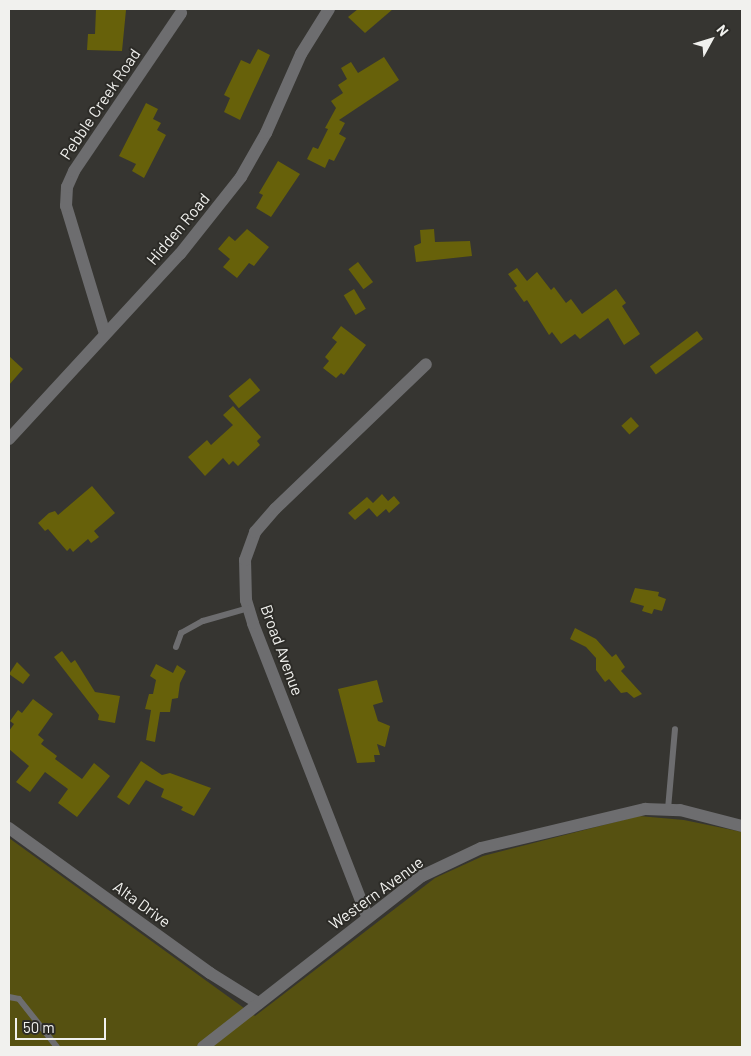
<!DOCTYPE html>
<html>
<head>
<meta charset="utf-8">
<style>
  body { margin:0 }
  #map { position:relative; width:751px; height:1056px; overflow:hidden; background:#363531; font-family:Barlow,sans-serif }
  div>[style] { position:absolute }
  .green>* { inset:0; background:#565111 }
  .building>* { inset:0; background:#67610a; transform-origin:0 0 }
  .lane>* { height:6px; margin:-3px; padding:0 3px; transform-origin:3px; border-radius:3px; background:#6d6d6f }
  .street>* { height:12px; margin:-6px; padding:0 6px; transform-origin:6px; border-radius:6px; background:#6d6d6f }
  span { translate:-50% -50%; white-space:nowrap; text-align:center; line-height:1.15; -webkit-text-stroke:4px #2c2b27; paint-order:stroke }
  .street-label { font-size:16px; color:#f1f1ee }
  .frame { position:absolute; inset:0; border:10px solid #f1f1ee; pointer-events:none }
  .north { position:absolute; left:686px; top:15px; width:50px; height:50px; -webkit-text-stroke:4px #2c2b27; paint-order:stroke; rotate:51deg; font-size:14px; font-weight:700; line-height:20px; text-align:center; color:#f1f1ee }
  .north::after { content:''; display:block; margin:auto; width:18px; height:22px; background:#f1f1ee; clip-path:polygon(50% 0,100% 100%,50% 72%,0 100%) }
  .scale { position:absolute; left:15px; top:1018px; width:91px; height:22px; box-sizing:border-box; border:2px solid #f1f1ee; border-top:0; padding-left:6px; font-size:15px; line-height:18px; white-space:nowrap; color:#f1f1ee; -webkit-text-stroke:4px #2c2b27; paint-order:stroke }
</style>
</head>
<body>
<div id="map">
  <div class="green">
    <i style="clip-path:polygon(639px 816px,684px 820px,742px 832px,742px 1047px,9px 1047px,9px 838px,255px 1016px,435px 878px,483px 856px)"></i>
  </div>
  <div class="building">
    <i style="clip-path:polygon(96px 9px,126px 10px,122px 51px,87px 50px,88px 34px,95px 34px)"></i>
    <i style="clip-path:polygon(358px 9px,393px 9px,365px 33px,348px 17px)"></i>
    <i style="clip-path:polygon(258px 49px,270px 55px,240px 120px,224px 112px,230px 98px,224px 95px,241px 60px,250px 64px)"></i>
    <i style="clip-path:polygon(384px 57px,399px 80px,339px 120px,345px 123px,339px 134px,346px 138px,334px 161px,329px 159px,325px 168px,307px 159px,313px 147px,318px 149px,328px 129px,325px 128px,336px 108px,331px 101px,343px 93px,338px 85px,347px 79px,341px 68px,351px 62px,358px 73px)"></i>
    <i style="clip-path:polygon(146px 103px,158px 109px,153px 119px,161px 123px,157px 130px,166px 135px,144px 178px,132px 171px,136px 164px,119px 156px)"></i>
    <i style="clip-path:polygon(278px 161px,300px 174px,271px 217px,256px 208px,263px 195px,259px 193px)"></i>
    <i style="clip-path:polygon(247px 229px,269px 247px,254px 266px,249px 263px,237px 278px,223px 267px,230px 259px,218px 249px,229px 236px,235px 241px)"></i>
    <i style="clip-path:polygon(434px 229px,435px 242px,470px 241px,472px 256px,416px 262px,414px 246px,421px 243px,420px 230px)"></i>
    <i style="left:358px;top:262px;width:25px;height:12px;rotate:53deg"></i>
    <i style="clip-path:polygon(517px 268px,527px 281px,537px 272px,551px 290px,554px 287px,566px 303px,571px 299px,582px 314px,616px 289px,626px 303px,622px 306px,640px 334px,624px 345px,608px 318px,580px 339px,575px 334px,561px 344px,552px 332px,549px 335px,527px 300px,524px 302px,514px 288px,517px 286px,508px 274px)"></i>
    <i style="left:354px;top:289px;width:23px;height:12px;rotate:59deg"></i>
    <i style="clip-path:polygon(341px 326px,366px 345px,344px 375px,341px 373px,336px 378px,323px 368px,329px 361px,325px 357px,337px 342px,332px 338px)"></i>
    <i style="left:697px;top:331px;width:10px;height:59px;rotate:53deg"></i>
    <i style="clip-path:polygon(9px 356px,23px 369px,9px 385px)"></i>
    <i style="left:250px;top:378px;width:16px;height:28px;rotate:50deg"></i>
    <i style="clip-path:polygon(233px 406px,261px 437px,257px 441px,260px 445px,238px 466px,233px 461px,229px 465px,223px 458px,205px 476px,188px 457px,207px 440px,211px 445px,233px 425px,223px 415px)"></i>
    <i style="left:631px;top:417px;width:12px;height:13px;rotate:48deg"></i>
    <i style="clip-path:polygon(92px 486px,115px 513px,94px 531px,99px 537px,91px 543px,88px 539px,73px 552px,70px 548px,67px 551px,48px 529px,45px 531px,38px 523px,49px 513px,55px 511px,58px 515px)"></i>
    <i style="clip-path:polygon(382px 494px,388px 501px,394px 496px,400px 503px,389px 513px,386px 509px,377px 517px,369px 508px,355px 520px,348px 513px,367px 497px,373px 503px)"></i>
    <i style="clip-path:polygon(635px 588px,659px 592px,658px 596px,666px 599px,662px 611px,654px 609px,652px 614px,642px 611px,644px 606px,630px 602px)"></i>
    <i style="clip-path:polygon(575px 628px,596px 639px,612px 657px,616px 654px,625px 667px,621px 671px,642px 694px,634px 698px,627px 692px,621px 693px,609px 679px,605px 682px,596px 670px,596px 658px,586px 647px,570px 639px)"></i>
    <i style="clip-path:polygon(62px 651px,71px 663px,75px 660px,95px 692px,120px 696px,115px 723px,98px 720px,99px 715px,54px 657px)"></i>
    <i style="clip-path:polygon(17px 662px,30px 675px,23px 684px,9px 674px)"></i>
    <i style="clip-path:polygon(156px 664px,173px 673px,177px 665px,186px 671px,180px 683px,178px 698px,172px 699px,170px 712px,160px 712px,155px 742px,146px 740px,151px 710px,145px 709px,149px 694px,153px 694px,156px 680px,150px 676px)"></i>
    <i style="clip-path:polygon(377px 680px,383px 702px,373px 705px,378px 721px,390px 726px,385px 747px,377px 744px,380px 755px,374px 755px,375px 762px,357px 763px,338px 689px)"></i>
    <i style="clip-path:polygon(33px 699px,53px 714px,38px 735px,44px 740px,41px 744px,57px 756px,55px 759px,82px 779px,94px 763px,110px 776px,77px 817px,58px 803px,68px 789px,45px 772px,30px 792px,16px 782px,29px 766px,9px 749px,9px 731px,14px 724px,10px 721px,18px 710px,22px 713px)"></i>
    <i style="clip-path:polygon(141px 761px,162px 775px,170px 773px,211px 788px,194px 816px,181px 810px,183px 807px,161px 797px,164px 789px,146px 780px,129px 805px,117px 797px)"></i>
  </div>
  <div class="lane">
    <i style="left:176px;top:647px;width:15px;rotate:-70deg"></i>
    <i style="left:181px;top:633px;width:25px;rotate:-29deg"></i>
    <i style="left:203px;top:621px;width:48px;rotate:-15.8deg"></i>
    <i style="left:668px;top:809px;width:80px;rotate:-85deg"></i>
    <i style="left:9px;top:997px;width:10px;rotate:11deg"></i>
    <i style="left:19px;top:999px;width:61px;rotate:51.6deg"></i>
  </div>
  <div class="street">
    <i style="left:105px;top:334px;width:134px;rotate:-106.9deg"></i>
    <i style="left:66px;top:206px;width:19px;rotate:-87deg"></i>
    <i style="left:67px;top:187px;width:17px;rotate:-66deg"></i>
    <i style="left:74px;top:171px;width:191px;rotate:-55.9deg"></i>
    <i style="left:9px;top:439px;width:252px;rotate:-47.3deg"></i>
    <i style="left:180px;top:254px;width:98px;rotate:-51.6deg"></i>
    <i style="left:241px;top:177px;width:51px;rotate:-60.4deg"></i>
    <i style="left:266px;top:133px;width:86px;rotate:-66.1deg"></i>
    <i style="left:301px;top:54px;width:53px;rotate:-58.1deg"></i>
    <i style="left:9px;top:828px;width:248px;rotate:35.8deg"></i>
    <i style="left:210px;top:973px;width:57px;rotate:32deg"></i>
    <i style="left:367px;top:916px;width:314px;rotate:-111.3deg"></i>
    <i style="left:253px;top:623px;width:24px;rotate:-107deg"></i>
    <i style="left:246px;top:600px;width:40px;rotate:-91.4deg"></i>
    <i style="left:245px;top:560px;width:30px;rotate:-70deg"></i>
    <i style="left:255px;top:532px;width:30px;rotate:-49deg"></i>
    <i style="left:275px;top:509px;width:209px;rotate:-43.8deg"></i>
    <i style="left:203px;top:1047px;width:278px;rotate:-38deg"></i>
    <i style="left:422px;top:876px;width:65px;rotate:-25.4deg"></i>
    <i style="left:481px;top:848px;width:169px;rotate:-13.4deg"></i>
    <i style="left:645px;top:809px;width:35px;rotate:2deg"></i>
    <i style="left:680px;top:810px;width:64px;rotate:14.5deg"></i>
  </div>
  <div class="street-label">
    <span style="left:100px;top:104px;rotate:-56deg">Pebble Creek Road</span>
    <span style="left:178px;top:229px;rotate:-50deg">Hidden Road</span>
    <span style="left:282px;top:650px;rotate:70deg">Broad Avenue</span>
    <span style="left:376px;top:893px;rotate:-36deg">Western Avenue</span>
    <span style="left:142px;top:904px;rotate:36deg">Alta Drive</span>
  </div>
  <div class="frame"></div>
  <div class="north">N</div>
  <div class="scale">50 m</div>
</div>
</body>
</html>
